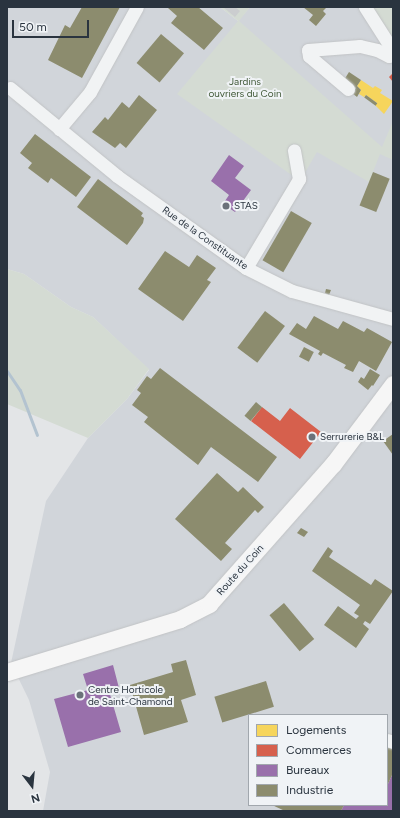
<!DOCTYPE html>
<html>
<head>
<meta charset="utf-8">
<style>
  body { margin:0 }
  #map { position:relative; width:400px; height:818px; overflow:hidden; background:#e3e5e7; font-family:Figtree,sans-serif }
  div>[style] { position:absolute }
  .built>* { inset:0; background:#d1d5da }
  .green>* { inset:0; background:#d4dbd3 }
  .homes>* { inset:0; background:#f6d55c }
  .shops>* { inset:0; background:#d6604d }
  .offices>* { inset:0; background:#9970ab }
  .industry>* { inset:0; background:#8c8c6e; transform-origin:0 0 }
  .stream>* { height:3px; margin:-1.5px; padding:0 1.5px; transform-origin:1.5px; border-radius:1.5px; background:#b3c3d0 }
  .building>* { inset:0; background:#cbcdcf }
  .roads { filter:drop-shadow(0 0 1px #c1c3c5) drop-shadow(0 0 1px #c1c3c5) }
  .minor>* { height:13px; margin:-6.5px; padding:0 6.5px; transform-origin:6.5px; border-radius:6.5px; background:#f1f3f4 }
  .major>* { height:17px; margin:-8.5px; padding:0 8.5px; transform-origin:8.5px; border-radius:8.5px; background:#f6f6f6 }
  .dots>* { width:11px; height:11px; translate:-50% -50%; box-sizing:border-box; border:2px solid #f0f3f6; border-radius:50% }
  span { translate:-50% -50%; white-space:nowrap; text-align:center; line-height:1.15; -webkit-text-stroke:4px #f0f3f6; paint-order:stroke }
  .park-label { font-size:10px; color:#425a39 }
  .poi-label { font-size:10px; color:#2a343f }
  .left { translate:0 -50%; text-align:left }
  .street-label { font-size:10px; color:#2a343f }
  .frame { position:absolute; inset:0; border:8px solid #2a343f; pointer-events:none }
  .legend { position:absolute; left:248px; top:714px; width:140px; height:92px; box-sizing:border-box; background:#f0f3f6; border:1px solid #a1a7ad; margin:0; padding:5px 7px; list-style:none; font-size:12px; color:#2a343f }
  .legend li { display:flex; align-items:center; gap:8px; height:20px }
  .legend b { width:20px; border:1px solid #a1a7ad }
  .north { position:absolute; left:12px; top:766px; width:40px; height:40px; -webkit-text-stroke:3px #f0f3f6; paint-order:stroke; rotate:164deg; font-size:11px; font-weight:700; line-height:16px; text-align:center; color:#2a343f }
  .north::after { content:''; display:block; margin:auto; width:14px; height:18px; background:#2a343f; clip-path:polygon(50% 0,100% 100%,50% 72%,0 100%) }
  .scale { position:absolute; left:12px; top:20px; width:77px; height:18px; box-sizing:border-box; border:2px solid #2a343f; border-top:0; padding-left:5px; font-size:12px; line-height:14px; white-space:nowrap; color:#2a343f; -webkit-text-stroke:3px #f0f3f6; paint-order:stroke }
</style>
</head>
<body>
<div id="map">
  <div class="built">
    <i style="clip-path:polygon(evenodd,7px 7px,220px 7px,238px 21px,250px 7px,361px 7px,393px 41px,393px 811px,43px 811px,50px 772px,29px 700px,11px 663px,46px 501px,88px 438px,127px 399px,149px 370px,93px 317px,71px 307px,24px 274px,7px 269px,7px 7px,249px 715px,387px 715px,387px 805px,249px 805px,249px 715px)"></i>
  </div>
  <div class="green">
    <i style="clip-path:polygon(220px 7px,250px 7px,239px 21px,382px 147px,393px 121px,393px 160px,380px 154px,369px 182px,317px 152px,300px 181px,177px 94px,238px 21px)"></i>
    <i style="clip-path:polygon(361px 7px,393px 7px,393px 41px)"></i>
    <i style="clip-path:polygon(7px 269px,24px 274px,71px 307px,93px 317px,149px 369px,127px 399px,88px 438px,7px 404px)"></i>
  </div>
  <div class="homes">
    <i style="clip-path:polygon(361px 80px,373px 88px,375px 86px,382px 90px,380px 93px,393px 101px,384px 114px,375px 105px,377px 103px,366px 95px,364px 97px,359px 94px,361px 90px,357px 86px)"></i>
  </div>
  <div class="shops">
    <i style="clip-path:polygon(393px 73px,393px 82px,389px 77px)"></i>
    <i style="clip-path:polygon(262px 407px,280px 421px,290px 408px,321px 432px,300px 459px,251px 421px)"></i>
  </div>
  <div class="offices">
    <i style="clip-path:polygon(229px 155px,244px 166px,235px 178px,251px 190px,235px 212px,229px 208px,227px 211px,221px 207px,229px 195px,211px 181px)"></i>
    <i style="clip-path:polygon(113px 665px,119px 688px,109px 691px,121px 732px,68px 747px,54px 699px,88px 690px,83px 674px)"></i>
    <i style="clip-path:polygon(393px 773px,393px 811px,341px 811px,344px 805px,387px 805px,387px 786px)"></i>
  </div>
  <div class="industry">
    <i style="clip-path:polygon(82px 7px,120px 7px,82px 78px,48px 60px,65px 25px,70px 28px)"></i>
    <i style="clip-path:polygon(169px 7px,198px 7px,223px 28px,204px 50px,171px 23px,177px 16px,168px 8px)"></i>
    <i style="clip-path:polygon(303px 7px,327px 7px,323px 11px,326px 14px,316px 26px,309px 20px,313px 15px)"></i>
    <i style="left:161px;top:34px;width:30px;height:38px;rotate:40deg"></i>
    <i style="clip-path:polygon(349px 72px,361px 80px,357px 86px,361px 90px,357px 97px,352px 93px,356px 88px,344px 80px)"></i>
    <i style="clip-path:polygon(139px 95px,157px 110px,126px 148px,120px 143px,115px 148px,92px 132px,105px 117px,108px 120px,122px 102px,129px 108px)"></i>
    <i style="left:366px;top:95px;width:14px;height:3px;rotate:36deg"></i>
    <i style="clip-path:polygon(35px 134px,91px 177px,76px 197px,51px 178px,48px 183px,28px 168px,32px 163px,20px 153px)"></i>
    <i style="left:373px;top:172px;width:18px;height:36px;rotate:22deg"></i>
    <i style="clip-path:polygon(98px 179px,143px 213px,141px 216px,144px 218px,143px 223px,127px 245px,77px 207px)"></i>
    <i style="left:291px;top:211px;width:24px;height:57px;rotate:30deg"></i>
    <i style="clip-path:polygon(165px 251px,189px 267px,197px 255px,216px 268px,207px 280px,211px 282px,183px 321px,138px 289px)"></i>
    <i style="clip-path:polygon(326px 289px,331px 290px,329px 295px,325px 293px)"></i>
    <i style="left:265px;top:311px;width:25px;height:46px;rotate:37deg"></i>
    <i style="clip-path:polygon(314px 316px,338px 329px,343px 321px,364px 332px,367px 328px,392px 342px,376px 371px,359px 361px,353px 372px,344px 368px,346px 365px,323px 353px,321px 356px,318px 354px,320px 351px,289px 334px,297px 323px,306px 329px)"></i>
    <i style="left:304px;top:347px;width:11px;height:11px;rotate:27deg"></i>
    <i style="clip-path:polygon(160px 368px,277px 457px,258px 482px,211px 447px,198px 465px,144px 422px,148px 417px,132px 405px,141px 393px,137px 390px,147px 376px,151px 379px)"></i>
    <i style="clip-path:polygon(370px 369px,380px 375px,373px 386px,372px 385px,368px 390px,358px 382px,361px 377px,364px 379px)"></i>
    <i style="left:256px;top:402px;width:8px;height:18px;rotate:40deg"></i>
    <i style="clip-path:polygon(393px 434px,393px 455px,383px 441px)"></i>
    <i style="clip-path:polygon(217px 473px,238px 492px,243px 487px,264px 507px,258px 513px,255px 510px,225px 543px,232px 549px,221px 561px,175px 519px)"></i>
    <i style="clip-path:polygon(301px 528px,308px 532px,304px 537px,297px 533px)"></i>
    <i style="clip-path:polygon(328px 547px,333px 551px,329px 557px,371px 585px,375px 579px,393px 591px,370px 624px,365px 621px,363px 624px,369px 629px,356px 648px,324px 625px,338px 606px,356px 619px,359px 616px,354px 613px,360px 605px,312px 571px)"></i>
    <i style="left:284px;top:603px;width:47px;height:19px;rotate:50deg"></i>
    <i style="clip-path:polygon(186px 660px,196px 695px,181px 700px,188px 722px,144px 735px,130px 685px,173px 672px,171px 664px)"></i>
    <i style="left:266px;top:681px;width:27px;height:54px;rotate:73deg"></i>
    <i style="clip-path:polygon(387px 747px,393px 749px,393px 773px,387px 786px)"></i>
    <i style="clip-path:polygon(272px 805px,344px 805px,341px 811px,285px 811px)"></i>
  </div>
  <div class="stream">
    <i style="left:7px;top:371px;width:23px;rotate:56deg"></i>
    <i style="left:20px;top:390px;width:48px;rotate:69.3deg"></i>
  </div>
  <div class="building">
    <i style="clip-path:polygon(223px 7px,235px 7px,240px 11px,235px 17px)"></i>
  </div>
  <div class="roads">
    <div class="minor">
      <i style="left:365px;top:7px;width:52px;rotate:57.5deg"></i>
      <i style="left:10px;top:88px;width:139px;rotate:39.4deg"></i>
      <i style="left:117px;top:176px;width:158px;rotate:35.5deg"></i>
      <i style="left:246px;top:268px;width:51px;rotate:26.6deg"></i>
      <i style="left:292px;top:291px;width:105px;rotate:15.5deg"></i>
      <i style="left:348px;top:89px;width:51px;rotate:-139.8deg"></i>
      <i style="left:309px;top:56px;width:6px;rotate:-99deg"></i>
      <i style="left:308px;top:50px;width:52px;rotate:-4.4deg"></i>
      <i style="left:360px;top:46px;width:17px;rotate:13deg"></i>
      <i style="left:377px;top:50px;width:13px;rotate:27deg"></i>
      <i style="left:389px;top:56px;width:4px;rotate:-14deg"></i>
      <i style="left:59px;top:129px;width:48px;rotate:-50deg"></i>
      <i style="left:90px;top:92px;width:97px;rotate:-61.1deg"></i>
      <i style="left:246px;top:268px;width:104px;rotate:-59.2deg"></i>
      <i style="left:299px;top:179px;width:29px;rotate:-100deg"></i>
      <i style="left:387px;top:740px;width:6px;rotate:18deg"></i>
    </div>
    <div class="major">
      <i style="left:7px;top:672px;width:181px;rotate:-17deg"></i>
      <i style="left:180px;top:619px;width:33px;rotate:-27deg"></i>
      <i style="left:209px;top:604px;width:187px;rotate:-48.5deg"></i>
      <i style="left:333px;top:464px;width:100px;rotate:-53.1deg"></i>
    </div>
  </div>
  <div class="dots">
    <i style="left:226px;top:206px;background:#6b727a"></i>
    <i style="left:312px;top:437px;background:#6b727a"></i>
    <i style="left:80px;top:695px;background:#6b727a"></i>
  </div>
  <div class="park-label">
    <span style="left:245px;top:87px">Jardins<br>ouvriers du Coin</span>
  </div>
  <div class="poi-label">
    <span class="left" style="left:234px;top:206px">STAS</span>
    <span class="left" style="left:320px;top:437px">Serrurerie B&amp;L</span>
    <span class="left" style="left:88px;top:695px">Centre Horticole<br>de Saint-Chamond</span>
  </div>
  <div class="street-label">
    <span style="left:205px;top:238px;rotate:35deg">Rue de la Constituante</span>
    <span style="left:240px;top:570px;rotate:-48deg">Route du Coin</span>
  </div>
  <div class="frame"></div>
  <ul class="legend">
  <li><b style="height:11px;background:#f6d55c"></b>Logements</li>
  <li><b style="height:11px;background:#d6604d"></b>Commerces</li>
  <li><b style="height:11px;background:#9970ab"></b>Bureaux</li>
  <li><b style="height:11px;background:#8c8c6e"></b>Industrie</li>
  </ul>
  <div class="north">N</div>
  <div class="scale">50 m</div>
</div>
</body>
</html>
